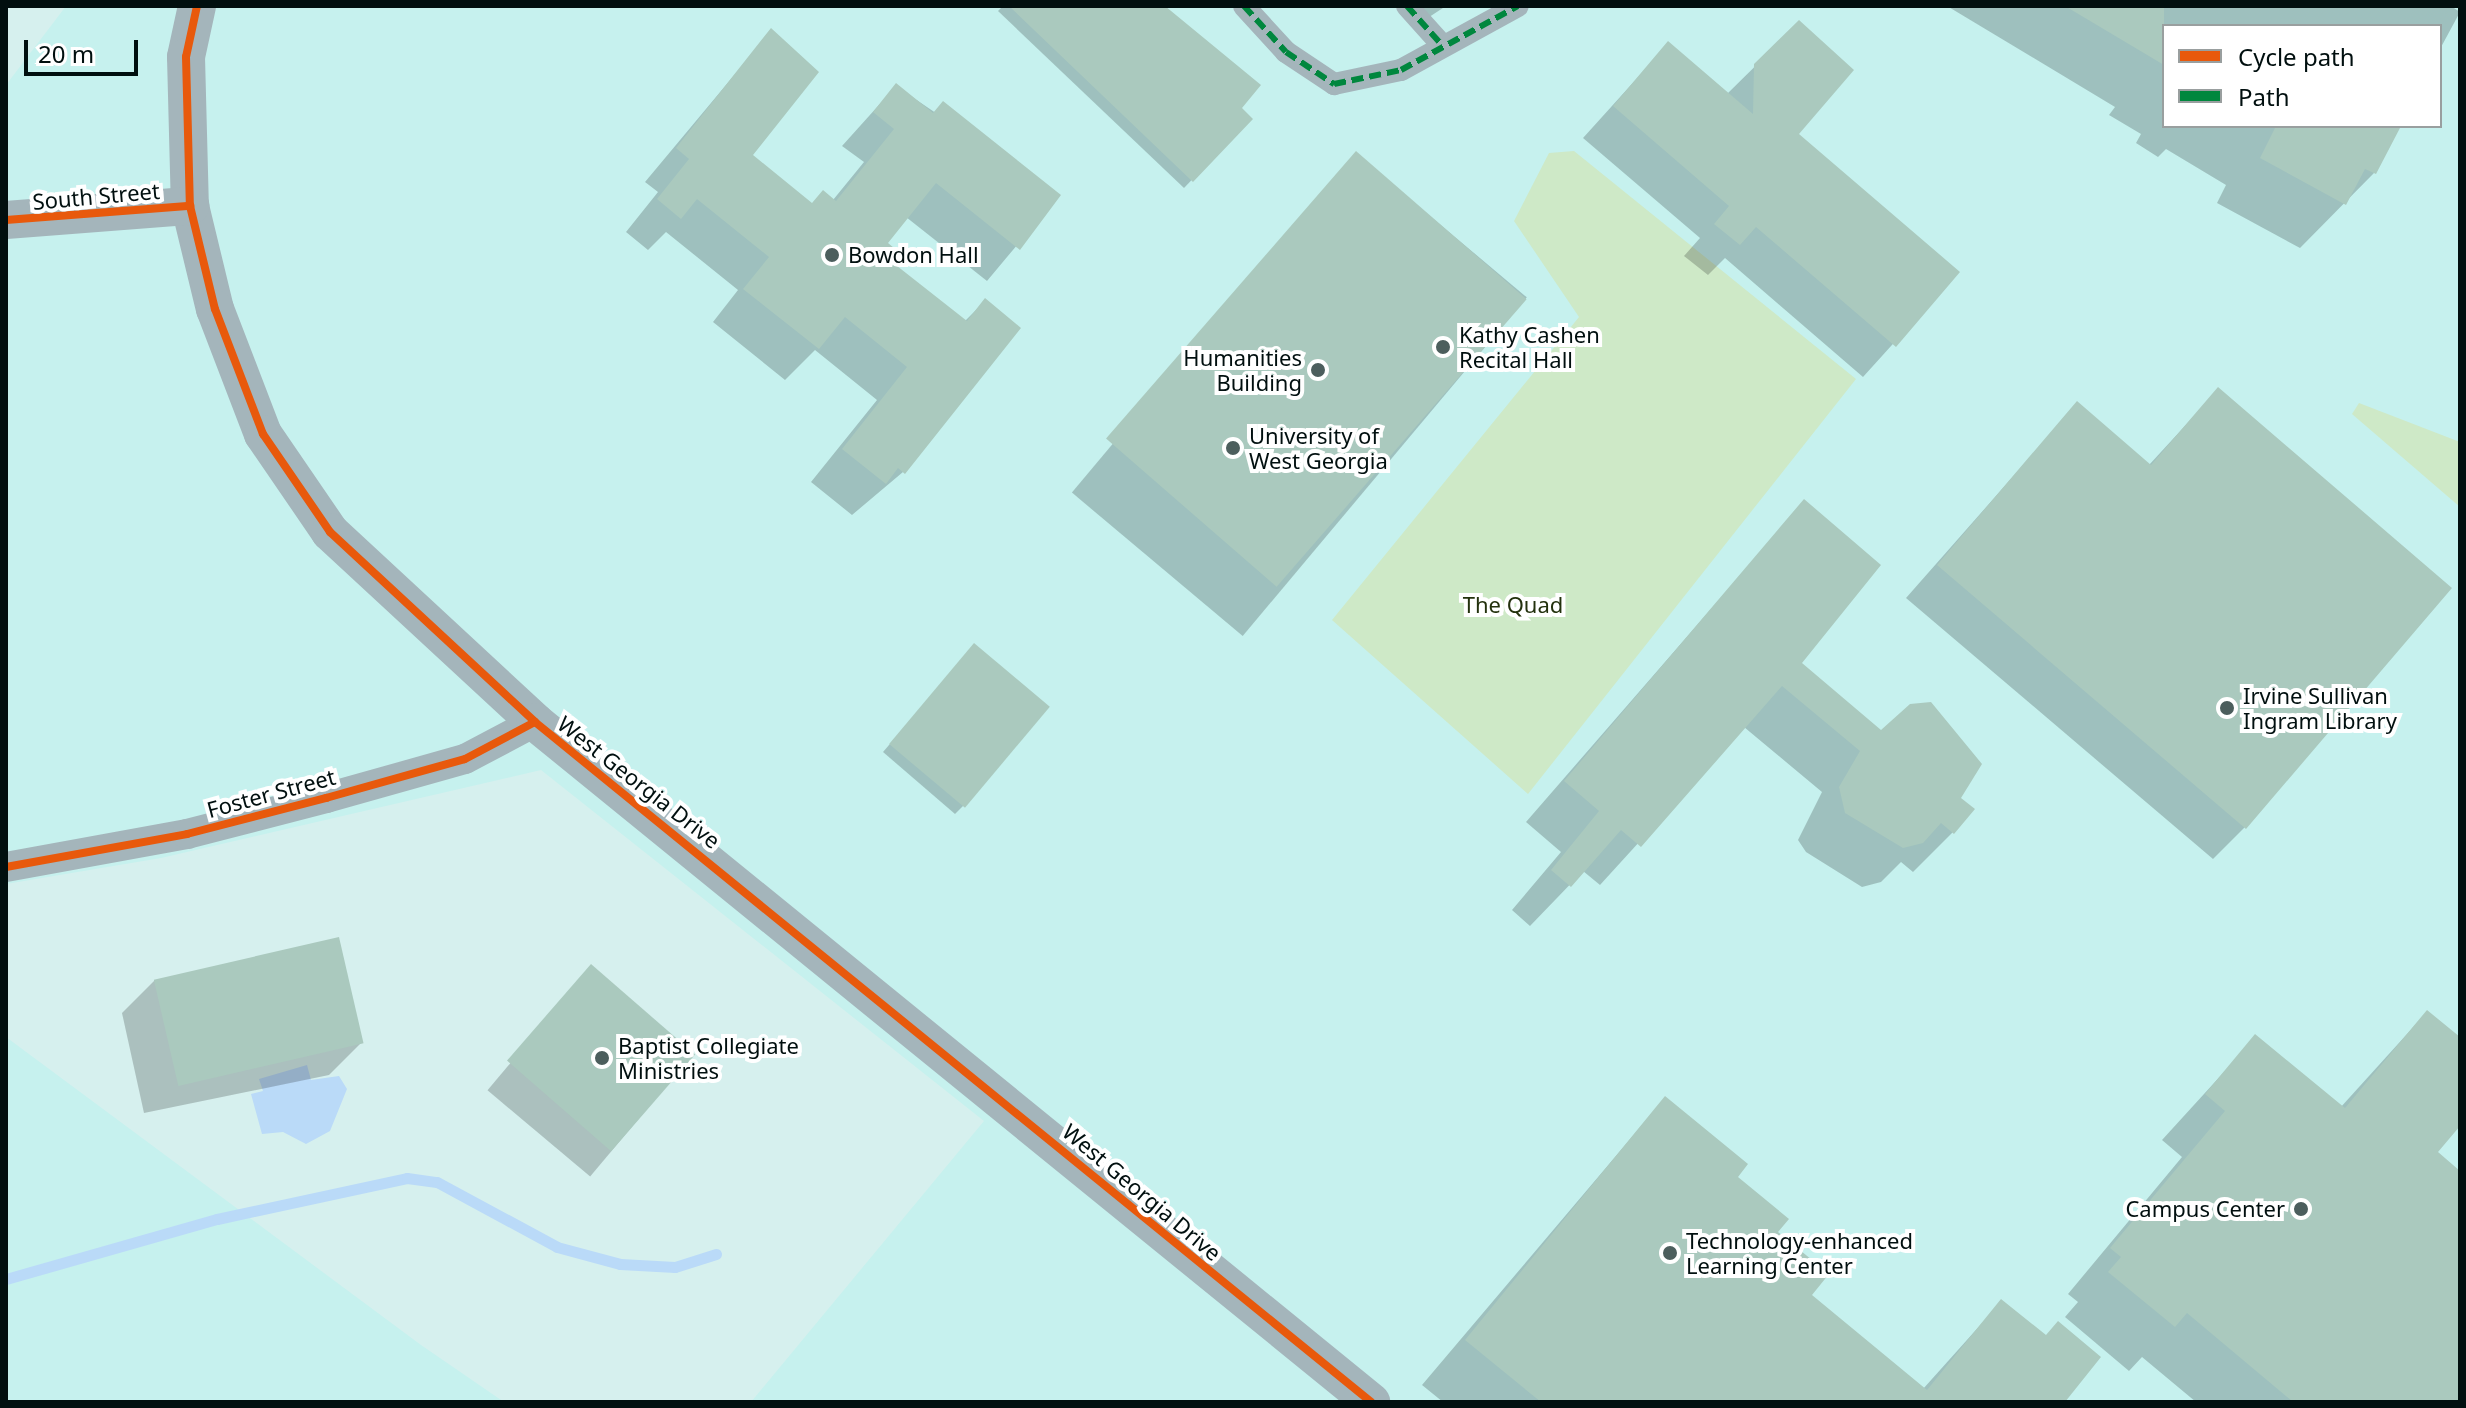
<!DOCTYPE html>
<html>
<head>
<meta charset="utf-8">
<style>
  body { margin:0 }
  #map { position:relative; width:2466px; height:1408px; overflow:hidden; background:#d6f0ee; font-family:"Noto Sans",sans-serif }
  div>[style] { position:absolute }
  .built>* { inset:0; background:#c6f1ee }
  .green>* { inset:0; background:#cee9c7 }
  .water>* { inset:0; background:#badaf8 }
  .shadow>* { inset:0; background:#0003; transform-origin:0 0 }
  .stream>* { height:11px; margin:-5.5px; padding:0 5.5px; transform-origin:5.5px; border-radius:5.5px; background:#badaf8 }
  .building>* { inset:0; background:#aac9be; transform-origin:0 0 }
  .pedestrian>* { height:22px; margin:-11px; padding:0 11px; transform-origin:11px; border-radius:11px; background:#a4b5bb }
  .minor>* { height:30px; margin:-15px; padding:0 15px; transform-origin:15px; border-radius:15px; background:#a4b5bb }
  .tertiary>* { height:38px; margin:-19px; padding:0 19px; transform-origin:19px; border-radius:19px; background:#a4b5bb }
  .quiet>* { height:6px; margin-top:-3px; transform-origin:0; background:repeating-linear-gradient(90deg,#00873e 0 12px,transparent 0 18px) }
  .cycleway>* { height:8px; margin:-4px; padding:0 4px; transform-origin:4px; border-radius:4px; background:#e8590c }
  .dots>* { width:22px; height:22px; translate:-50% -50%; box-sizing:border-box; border:4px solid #fff; border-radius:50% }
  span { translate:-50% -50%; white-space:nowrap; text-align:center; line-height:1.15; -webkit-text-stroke:8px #fff; paint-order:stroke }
  .street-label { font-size:22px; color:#010f0f }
  .poi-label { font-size:22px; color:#010f0f }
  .left { translate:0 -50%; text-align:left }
  .right { translate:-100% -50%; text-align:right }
  .park-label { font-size:22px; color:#23310d }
  .frame { position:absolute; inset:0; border:8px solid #010f0f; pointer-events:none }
  .legend { position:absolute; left:2162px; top:24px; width:280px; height:104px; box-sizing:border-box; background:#fff; border:2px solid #999f9f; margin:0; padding:10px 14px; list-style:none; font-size:24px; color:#010f0f }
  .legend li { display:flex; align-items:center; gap:16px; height:40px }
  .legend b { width:40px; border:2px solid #999f9f }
  .scale { position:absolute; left:24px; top:40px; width:114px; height:36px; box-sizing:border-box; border:4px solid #010f0f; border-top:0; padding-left:10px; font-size:24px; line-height:28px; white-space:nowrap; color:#010f0f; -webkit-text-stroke:6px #fff; paint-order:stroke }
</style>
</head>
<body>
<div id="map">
  <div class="built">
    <i style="clip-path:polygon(evenodd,66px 6px,2460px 6px,2460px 1402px,751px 1402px,984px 1121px,541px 770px,161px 858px,6px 884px,6px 85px,66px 6px,2164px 26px,2440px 26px,2440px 126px,2164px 126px,2164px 26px)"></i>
    <i style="clip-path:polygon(6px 1037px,421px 1345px,504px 1402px,6px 1402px)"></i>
  </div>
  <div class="green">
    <i style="clip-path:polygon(1574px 151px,1856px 379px,1528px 794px,1332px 620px,1579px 317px,1514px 221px,1549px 153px)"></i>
    <i style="clip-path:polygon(2359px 403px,2460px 442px,2460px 507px,2352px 414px)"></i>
  </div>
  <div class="water">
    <i style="clip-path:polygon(307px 1065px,311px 1080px,339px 1076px,347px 1089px,330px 1131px,306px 1144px,283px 1132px,262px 1134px,251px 1094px,263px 1091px,259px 1079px)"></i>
  </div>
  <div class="shadow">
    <i style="clip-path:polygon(1003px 6px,1162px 6px,1250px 119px,1184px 188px,998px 11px)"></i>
    <i style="clip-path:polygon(1409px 6px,1446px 6px,1420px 23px)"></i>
    <i style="clip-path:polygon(1947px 6px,2451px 6px,2460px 12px,2440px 49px,2440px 26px,2164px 26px,2164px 126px,2399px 126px,2374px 173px,2300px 248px,2217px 203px,2226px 185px,2166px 149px,2158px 157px,2136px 143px,2141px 134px,2109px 115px,2115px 107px)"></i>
    <i style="clip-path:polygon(1799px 23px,1796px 134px,1958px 272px,1863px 377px,1725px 258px,1708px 275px,1684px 256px,1700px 238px,1583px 138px,1668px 44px,1727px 94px)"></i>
    <i style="clip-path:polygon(771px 31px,750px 156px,811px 205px,833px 200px,864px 162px,842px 146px,896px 86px,1058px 196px,987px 281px,906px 217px,885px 243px,889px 263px,964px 322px,985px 301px,903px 472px,852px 515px,811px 482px,877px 400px,815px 350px,785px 380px,713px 322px,738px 290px,666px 232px,648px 250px,626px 232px,658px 192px,645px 182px)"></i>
    <i style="left:1356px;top:154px;width:223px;height:442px;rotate:40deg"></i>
    <i style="clip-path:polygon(2218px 390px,2245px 827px,2213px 859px,1906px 598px,2077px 404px,2149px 465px)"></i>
    <i style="clip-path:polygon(1804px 502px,1799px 664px,1959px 799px,1953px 832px,1913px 872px,1901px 862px,1881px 882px,1862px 887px,1806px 852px,1798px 840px,1822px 792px,1744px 727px,1600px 885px,1583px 871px,1530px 926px,1512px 910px,1561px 852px,1526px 822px)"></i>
    <i style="clip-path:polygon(967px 654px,963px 806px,955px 814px,883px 752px)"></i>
    <i style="left:591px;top:967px;width:134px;height:161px;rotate:40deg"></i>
    <i style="clip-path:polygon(155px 980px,361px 1043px,329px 1075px,144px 1113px,122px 1013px)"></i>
    <i style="clip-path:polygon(2427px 1012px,2460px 1040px,2460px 1123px,2435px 1153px,2460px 1173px,2460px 1402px,2196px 1402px,2142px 1357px,2129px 1371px,2065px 1317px,2078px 1302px,2068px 1294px,2182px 1157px,2162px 1140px,2256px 1037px,2340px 1108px)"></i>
    <i style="clip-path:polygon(1665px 1098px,1735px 1177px,1809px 1295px,1923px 1389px,2001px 1302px,2062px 1402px,1443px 1402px,1422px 1385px)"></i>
  </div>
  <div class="stream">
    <i style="left:6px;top:1279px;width:219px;rotate:-15.9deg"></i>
    <i style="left:217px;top:1219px;width:194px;rotate:-12.2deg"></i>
    <i style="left:407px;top:1178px;width:30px;rotate:8deg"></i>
    <i style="left:437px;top:1182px;width:136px;rotate:28.4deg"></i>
    <i style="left:557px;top:1247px;width:65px;rotate:15.1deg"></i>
    <i style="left:620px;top:1264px;width:55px;rotate:3.1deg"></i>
    <i style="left:675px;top:1267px;width:43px;rotate:-17.6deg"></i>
  </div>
  <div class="building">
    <i style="clip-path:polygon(1009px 6px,1165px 6px,1261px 85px,1242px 108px,1253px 119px,1193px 182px)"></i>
    <i style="clip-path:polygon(2065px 6px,2164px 6px,2164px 65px)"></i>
    <i style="clip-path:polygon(1799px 20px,1854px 70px,1799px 134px,1960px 272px,1896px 347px,1756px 227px,1740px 245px,1714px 224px,1729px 206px,1613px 106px,1668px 41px,1753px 114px,1754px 64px)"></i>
    <i style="clip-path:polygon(771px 28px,819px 72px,753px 155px,812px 203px,823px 190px,836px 201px,894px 129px,873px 112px,896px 83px,933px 113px,943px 101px,1061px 195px,1020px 250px,936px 183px,888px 243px,900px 253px,892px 262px,967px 321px,985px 298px,1021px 328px,905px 474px,898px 468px,886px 484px,842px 449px,907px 367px,845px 317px,819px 349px,743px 289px,769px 257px,697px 199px,681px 219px,657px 199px,689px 159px,676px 148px)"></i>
    <i style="clip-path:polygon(2276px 126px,2401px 126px,2376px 174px,2365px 169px,2346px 205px,2260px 158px)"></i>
    <i style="left:1356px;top:151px;width:226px;height:381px;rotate:41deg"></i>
    <i style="clip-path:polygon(2218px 387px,2452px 588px,2246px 829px,1937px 565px,2077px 401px,2151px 465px)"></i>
    <i style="clip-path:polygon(1804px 499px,1881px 565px,1802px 663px,1881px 730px,1910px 704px,1931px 702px,1982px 764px,1961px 798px,1975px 809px,1954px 834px,1941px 823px,1923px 843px,1903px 848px,1845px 813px,1839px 787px,1860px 751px,1782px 686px,1641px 847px,1621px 830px,1571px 887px,1551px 870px,1599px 811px,1564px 781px)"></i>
    <i style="left:974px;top:643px;width:99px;height:132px;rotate:40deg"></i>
    <i style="left:339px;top:937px;width:109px;height:190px;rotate:77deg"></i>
    <i style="left:591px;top:964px;width:138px;height:128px;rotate:41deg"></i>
    <i style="clip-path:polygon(2427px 1010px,2460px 1037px,2460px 1126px,2438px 1152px,2460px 1171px,2460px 1402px,2293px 1402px,2187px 1313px,2175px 1327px,2108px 1272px,2121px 1257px,2110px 1248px,2225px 1111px,2205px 1094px,2255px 1034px,2345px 1108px)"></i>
    <i style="clip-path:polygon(1665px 1096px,1748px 1164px,1738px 1177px,1789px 1219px,1778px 1232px,1829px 1274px,1812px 1295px,1927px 1390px,2001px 1299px,2046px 1335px,2058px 1321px,2101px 1357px,2065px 1402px,1541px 1402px,1465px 1340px)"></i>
  </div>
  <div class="pedestrian">
    <i style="left:1244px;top:6px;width:62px;rotate:47.6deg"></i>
    <i style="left:1286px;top:52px;width:58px;rotate:33.7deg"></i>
    <i style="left:1334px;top:84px;width:68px;rotate:-11.8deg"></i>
    <i style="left:1401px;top:70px;width:133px;rotate:-28.7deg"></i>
    <i style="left:1407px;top:6px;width:52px;rotate:48.1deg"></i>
  </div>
  <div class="minor">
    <i style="left:6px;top:867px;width:184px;rotate:-10.3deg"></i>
    <i style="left:187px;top:834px;width:144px;rotate:-14.5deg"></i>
    <i style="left:326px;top:798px;width:144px;rotate:-15.7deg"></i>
    <i style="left:465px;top:759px;width:79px;rotate:-27.9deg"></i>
  </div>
  <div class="tertiary">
    <i style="left:197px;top:6px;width:52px;rotate:102.2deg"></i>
    <i style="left:186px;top:57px;width:149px;rotate:88.5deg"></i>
    <i style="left:190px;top:206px;width:106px;rotate:76.4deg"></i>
    <i style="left:215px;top:309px;width:134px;rotate:69deg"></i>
    <i style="left:263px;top:434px;width:119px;rotate:55.6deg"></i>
    <i style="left:330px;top:532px;width:280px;rotate:42.8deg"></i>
    <i style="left:535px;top:722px;width:1078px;rotate:39.12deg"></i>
    <i style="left:6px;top:220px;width:185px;rotate:-4.4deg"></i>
  </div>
  <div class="quiet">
    <i style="left:1244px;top:6px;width:62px;rotate:47.6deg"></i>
    <i style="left:1286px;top:52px;width:58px;rotate:33.7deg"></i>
    <i style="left:1334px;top:84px;width:68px;rotate:-11.8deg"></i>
    <i style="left:1401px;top:70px;width:133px;rotate:-28.7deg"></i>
    <i style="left:1407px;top:6px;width:52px;rotate:48.1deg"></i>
  </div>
  <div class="cycleway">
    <i style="left:197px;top:6px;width:52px;rotate:102.2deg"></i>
    <i style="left:186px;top:57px;width:149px;rotate:88.5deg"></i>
    <i style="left:190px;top:206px;width:106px;rotate:76.4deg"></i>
    <i style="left:215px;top:309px;width:134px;rotate:69deg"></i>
    <i style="left:263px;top:434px;width:119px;rotate:55.6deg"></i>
    <i style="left:330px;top:532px;width:280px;rotate:42.8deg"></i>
    <i style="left:535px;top:722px;width:1078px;rotate:39.12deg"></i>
    <i style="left:6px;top:220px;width:185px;rotate:-4.4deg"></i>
    <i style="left:6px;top:867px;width:184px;rotate:-10.3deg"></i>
    <i style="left:187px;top:834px;width:144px;rotate:-14.5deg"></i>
    <i style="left:326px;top:798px;width:144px;rotate:-15.7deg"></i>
    <i style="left:465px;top:759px;width:79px;rotate:-27.9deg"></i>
  </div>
  <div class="dots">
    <i style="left:832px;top:255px;background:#4c5e5d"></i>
    <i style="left:1443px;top:347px;background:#4c5e5d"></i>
    <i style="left:1318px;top:370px;background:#4c5e5d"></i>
    <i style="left:1233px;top:448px;background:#4c5e5d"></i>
    <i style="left:2227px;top:708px;background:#4c5e5d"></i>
    <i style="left:602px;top:1058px;background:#4c5e5d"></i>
    <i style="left:2301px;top:1209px;background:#4c5e5d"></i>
    <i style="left:1670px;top:1253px;background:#4c5e5d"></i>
  </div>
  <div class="street-label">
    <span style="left:96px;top:196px;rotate:-5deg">South Street</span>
    <span style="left:639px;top:782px;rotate:38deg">West Georgia Drive</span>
    <span style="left:271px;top:793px;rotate:-15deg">Foster Street</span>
    <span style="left:1142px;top:1192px;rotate:40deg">West Georgia Drive</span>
  </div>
  <div class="poi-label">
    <span class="left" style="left:848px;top:255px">Bowdon Hall</span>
    <span class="left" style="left:1459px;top:347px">Kathy Cashen<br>Recital Hall</span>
    <span class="right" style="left:1302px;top:370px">Humanities<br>Building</span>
    <span class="left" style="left:1249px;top:448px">University of<br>West Georgia</span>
    <span class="left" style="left:2243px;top:708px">Irvine Sullivan<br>Ingram Library</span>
    <span class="left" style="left:618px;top:1058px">Baptist Collegiate<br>Ministries</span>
    <span class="right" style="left:2285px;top:1209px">Campus Center</span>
    <span class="left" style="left:1686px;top:1253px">Technology-enhanced<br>Learning Center</span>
  </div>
  <div class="park-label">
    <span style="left:1513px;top:605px">The Quad</span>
  </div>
  <div class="frame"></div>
  <ul class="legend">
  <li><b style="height:10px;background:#e8590c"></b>Cycle path</li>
  <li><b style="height:10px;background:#00873e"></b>Path</li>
  </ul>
  <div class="scale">20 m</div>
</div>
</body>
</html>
